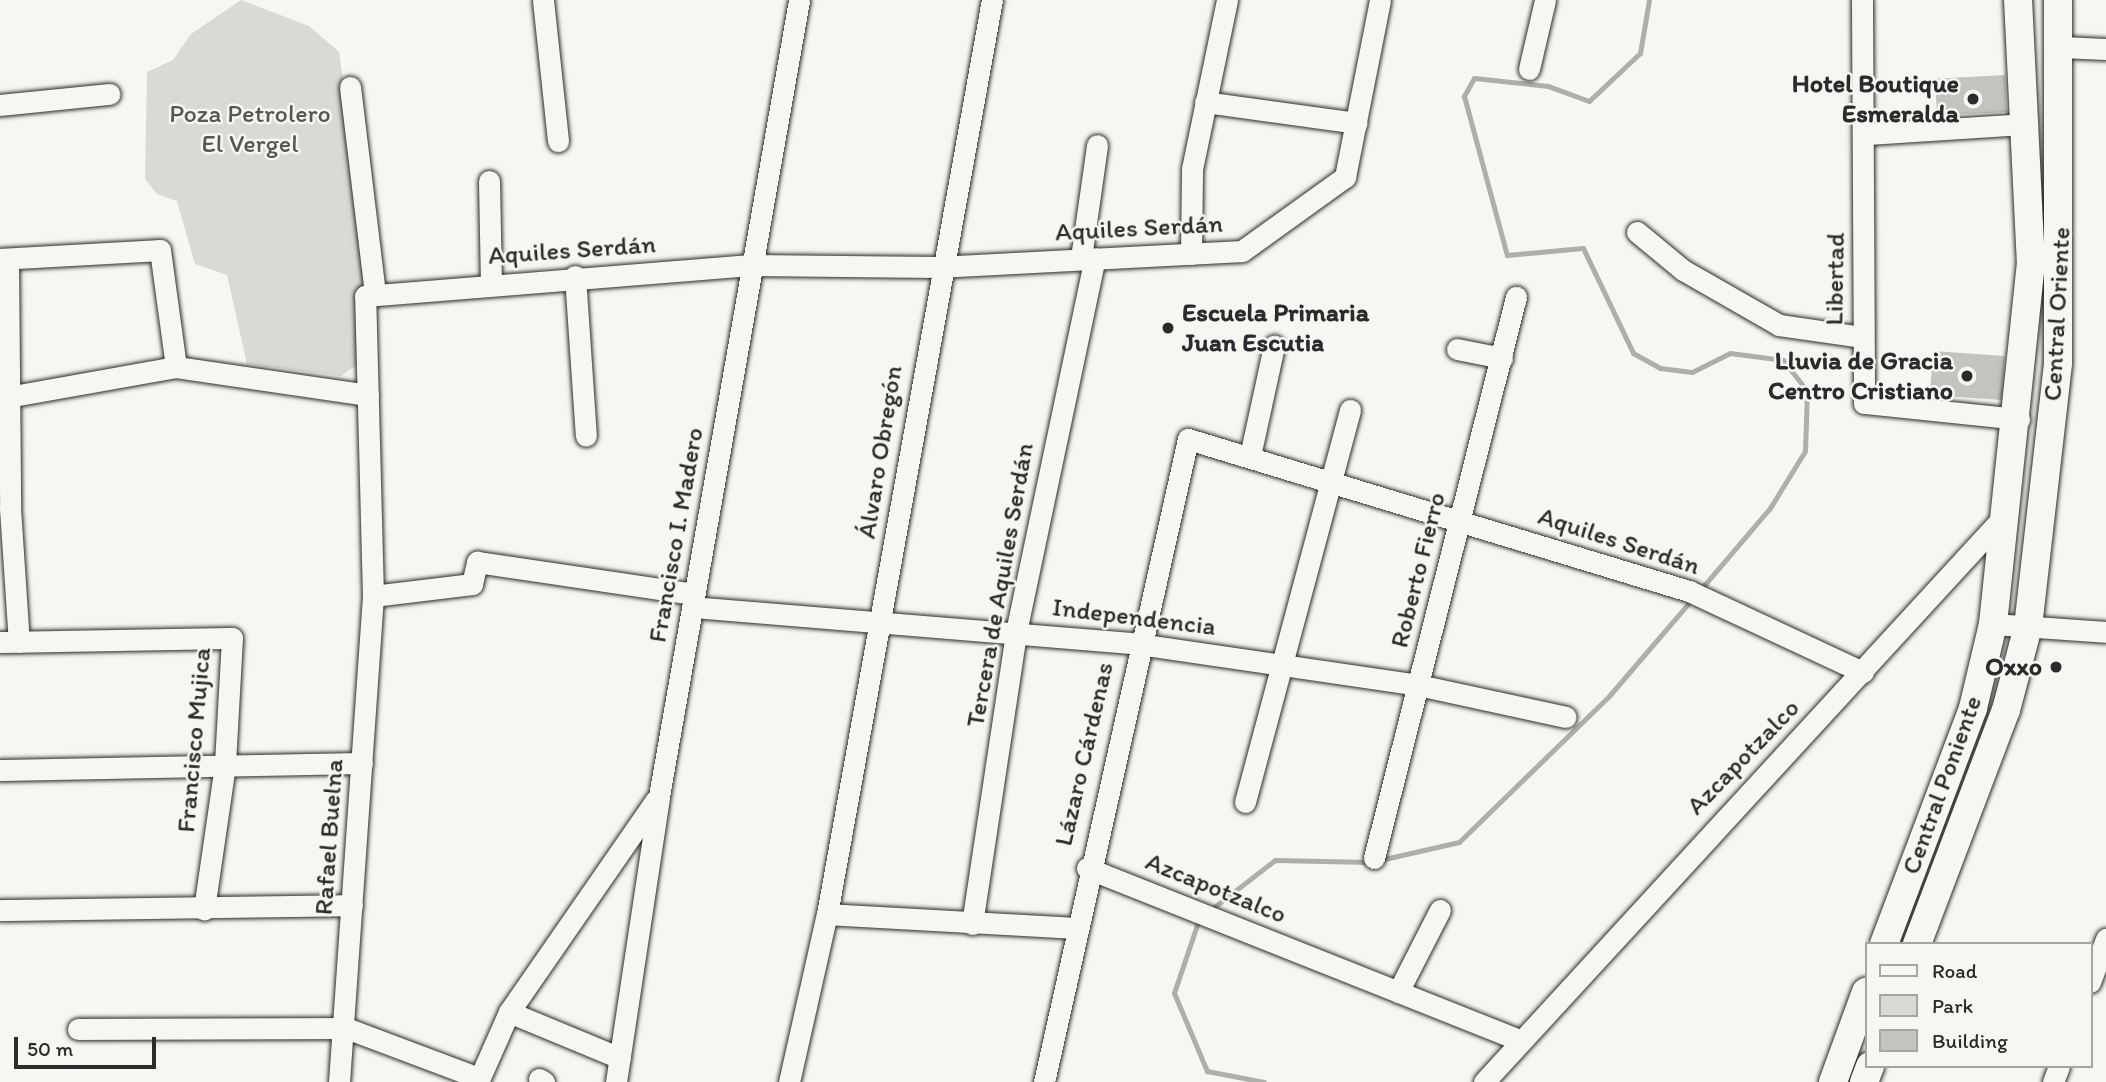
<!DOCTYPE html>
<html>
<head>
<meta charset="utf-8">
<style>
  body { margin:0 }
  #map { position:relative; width:2106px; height:1082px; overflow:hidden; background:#f6f6f2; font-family:Itim,sans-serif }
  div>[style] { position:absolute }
  .green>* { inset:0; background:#d9d9d5 }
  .stream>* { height:5px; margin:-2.5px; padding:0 2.5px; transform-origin:2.5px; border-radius:2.5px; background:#aeaeab }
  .building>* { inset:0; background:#c3c3c0; transform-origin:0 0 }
  .roads { filter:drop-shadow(0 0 2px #2b2b2b) drop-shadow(0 0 2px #2b2b2b) }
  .minor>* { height:21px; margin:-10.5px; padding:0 10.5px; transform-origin:10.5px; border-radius:10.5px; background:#f6f6f2 }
  .major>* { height:28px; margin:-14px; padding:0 14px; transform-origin:14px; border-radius:14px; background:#f6f6f2 }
  .dots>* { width:19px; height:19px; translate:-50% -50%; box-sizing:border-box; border:4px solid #f6f6f2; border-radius:50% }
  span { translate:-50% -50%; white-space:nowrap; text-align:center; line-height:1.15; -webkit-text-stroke:5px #f6f6f2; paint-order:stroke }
  .poi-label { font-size:26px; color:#2b2b2b; font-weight:700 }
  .right { translate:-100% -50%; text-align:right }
  .left { translate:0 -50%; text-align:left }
  .park-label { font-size:26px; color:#565656 }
  .street-label { font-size:26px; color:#2b2b2b }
  .legend { position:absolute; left:1865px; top:942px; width:228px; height:126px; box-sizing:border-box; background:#f6f6f2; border:2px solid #a5a5a2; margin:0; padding:9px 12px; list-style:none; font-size:21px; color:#2b2b2b }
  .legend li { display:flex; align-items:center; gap:14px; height:35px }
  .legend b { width:35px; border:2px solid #a5a5a2 }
  .scale { position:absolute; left:14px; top:1037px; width:142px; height:32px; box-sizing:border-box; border:4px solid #2b2b2b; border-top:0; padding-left:9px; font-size:21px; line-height:24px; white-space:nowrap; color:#2b2b2b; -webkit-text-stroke:5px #f6f6f2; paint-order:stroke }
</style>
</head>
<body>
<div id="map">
  <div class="green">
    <i style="clip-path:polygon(241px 0,309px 26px,339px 52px,366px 235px,358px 364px,341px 376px,247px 364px,227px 275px,195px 264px,177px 201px,157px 194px,145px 179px,147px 72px,173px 60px,191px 34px)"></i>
  </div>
  <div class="stream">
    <i style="left:1649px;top:0;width:54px;rotate:99.6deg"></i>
    <i style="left:1640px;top:53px;width:70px;rotate:136.7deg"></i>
    <i style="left:1589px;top:101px;width:44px;rotate:-159.9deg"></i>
    <i style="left:1548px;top:86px;width:74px;rotate:-173.8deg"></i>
    <i style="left:1474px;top:78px;width:21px;rotate:119deg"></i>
    <i style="left:1464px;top:96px;width:165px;rotate:74.9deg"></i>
    <i style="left:1507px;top:255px;width:76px;rotate:-5.3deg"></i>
    <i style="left:1583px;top:248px;width:116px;rotate:64.5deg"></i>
    <i style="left:1633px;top:353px;width:31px;rotate:29deg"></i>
    <i style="left:1660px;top:368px;width:32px;rotate:7deg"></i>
    <i style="left:1692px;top:372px;width:42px;rotate:-26.6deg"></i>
    <i style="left:1730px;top:353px;width:53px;rotate:7.5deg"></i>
    <i style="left:1783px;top:360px;width:39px;rotate:52deg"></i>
    <i style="left:1807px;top:391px;width:60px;rotate:91.9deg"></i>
    <i style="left:1805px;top:451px;width:67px;rotate:121.6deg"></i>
    <i style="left:1770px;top:508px;width:106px;rotate:130.4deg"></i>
    <i style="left:1380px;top:860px;width:81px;rotate:-12.8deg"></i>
    <i style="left:1459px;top:842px;width:209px;rotate:-44.2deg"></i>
    <i style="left:1609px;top:696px;width:128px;rotate:-49.4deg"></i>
    <i style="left:1209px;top:911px;width:83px;rotate:-37.7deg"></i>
    <i style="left:1275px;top:860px;width:96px;rotate:1.2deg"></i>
    <i style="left:1199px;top:919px;width:78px;rotate:108.7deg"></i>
    <i style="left:1174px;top:993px;width:85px;rotate:67.1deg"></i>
    <i style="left:1207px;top:1071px;width:58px;rotate:10.9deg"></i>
  </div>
  <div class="building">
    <i style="left:2005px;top:75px;width:37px;height:70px;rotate:87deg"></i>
    <i style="left:1933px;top:351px;width:72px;height:44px;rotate:4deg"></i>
  </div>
  <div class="roads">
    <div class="minor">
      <i style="left:543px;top:0;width:142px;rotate:83.9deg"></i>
      <i style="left:1862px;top:0;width:403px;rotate:89.7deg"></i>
      <i style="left:1864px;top:403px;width:156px;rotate:5.9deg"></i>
      <i style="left:2061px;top:47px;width:45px;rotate:2.5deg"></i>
      <i style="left:1529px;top:69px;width:71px;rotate:-76.9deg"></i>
      <i style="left:350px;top:87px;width:209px;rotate:83.1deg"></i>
      <i style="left:1205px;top:102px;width:153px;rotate:7.9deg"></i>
      <i style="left:0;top:105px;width:110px;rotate:-5.8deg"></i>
      <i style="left:1866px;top:134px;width:159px;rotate:-3.6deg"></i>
      <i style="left:489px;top:181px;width:103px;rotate:88.9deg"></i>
      <i style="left:1637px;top:232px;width:60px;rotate:39.6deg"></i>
      <i style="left:1683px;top:270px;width:111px;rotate:29.8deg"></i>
      <i style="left:1779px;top:325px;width:83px;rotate:8.3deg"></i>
      <i style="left:1191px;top:254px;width:85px;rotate:-89.3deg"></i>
      <i style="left:1192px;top:169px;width:173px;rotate:-78.3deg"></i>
      <i style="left:1081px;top:258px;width:114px;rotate:-81.9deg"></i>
      <i style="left:0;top:259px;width:160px;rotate:-3.2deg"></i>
      <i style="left:160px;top:250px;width:118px;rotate:82.2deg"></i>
      <i style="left:8px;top:259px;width:249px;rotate:89.5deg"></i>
      <i style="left:10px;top:508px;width:134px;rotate:86.2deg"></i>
      <i style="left:575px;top:276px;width:160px;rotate:86.1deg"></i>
      <i style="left:1457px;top:349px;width:46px;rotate:11.3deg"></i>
      <i style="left:13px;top:396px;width:166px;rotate:-10.1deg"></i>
      <i style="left:176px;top:367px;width:194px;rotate:8.3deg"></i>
      <i style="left:1250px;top:456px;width:113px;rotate:-77.7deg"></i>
      <i style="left:373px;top:596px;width:100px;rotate:-6.9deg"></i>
      <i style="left:472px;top:584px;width:23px;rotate:-77deg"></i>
      <i style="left:477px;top:562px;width:219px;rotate:8.4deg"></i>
      <i style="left:692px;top:607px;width:448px;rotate:4.7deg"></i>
      <i style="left:1138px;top:644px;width:283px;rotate:8.3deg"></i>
      <i style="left:1418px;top:685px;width:151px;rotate:12.2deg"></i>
      <i style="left:1993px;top:624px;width:113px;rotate:4deg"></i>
      <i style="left:0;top:642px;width:232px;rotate:-1deg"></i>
      <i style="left:232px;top:638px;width:127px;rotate:93.2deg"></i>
      <i style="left:225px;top:765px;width:146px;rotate:98.3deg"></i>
      <i style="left:0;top:770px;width:362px;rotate:-1.1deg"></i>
      <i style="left:1245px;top:802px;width:406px;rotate:-75deg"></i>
      <i style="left:1374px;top:858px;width:579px;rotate:-75.8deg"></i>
      <i style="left:1087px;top:868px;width:466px;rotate:21.7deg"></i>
      <i style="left:0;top:910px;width:352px;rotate:-0.8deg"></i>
      <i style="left:827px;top:914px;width:249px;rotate:3.2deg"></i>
      <i style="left:972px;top:924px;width:295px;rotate:-81.4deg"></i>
      <i style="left:1016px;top:632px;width:382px;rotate:-78.1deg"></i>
      <i style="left:2090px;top:982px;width:46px;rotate:-69.6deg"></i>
      <i style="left:1398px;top:992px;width:92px;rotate:-62.9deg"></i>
      <i style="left:509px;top:1012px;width:120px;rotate:22.5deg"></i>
      <i style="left:78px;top:1029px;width:268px;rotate:-0.2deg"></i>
      <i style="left:346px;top:1028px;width:142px;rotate:20.6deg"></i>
      <i style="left:539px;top:1079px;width:6px;rotate:31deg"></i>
      <i style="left:339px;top:1082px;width:487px;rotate:-86deg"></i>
      <i style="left:373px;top:596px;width:300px;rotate:-91.5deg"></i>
      <i style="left:365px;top:296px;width:387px;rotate:-4.6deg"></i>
      <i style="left:751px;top:265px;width:188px;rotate:0.6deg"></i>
      <i style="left:939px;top:267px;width:303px;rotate:-3deg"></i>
      <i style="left:1242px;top:251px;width:127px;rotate:-35.7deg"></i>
      <i style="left:1345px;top:177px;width:180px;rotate:-78.8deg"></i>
      <i style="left:478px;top:1082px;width:77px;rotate:-66.1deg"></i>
      <i style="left:509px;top:1012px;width:258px;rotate:-55.3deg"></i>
      <i style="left:616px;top:1082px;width:289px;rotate:-81.4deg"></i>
      <i style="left:659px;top:796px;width:808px;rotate:-80.02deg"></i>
      <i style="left:789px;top:1082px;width:172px;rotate:-77.3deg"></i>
      <i style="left:827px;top:914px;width:929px;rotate:-79.77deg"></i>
      <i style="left:1044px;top:1082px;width:659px;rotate:-77.38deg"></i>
      <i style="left:1188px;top:439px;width:524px;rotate:16.88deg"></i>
      <i style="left:1689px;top:591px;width:192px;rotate:25deg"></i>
      <i style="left:1484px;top:1082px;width:773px;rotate:-47.41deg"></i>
      <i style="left:2053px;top:1082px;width:17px;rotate:-69deg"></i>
    </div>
    <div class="major">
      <i style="left:1884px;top:944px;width:252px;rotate:-69.3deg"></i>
      <i style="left:1973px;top:708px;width:86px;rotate:-76.6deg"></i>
      <i style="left:1993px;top:624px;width:361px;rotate:-84deg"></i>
      <i style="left:2031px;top:265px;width:265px;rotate:-92.8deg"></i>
      <i style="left:1917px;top:944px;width:250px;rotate:-69.2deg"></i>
      <i style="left:2006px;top:710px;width:86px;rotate:-75.2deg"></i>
      <i style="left:2028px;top:627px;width:266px;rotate:-83.5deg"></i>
      <i style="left:2058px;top:363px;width:363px;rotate:-90deg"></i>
      <i style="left:1833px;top:1082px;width:96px;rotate:-69.9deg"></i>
      <i style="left:1864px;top:1082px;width:17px;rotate:-69deg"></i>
    </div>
  </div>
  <div class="dots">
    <i style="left:1973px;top:99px;background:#2b2b2b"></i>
    <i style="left:1168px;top:328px;background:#2b2b2b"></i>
    <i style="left:1967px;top:376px;background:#2b2b2b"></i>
    <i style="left:2056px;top:667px;background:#2b2b2b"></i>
  </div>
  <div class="poi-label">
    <span class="right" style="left:1959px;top:99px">Hotel Boutique<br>Esmeralda</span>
    <span class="left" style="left:1182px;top:328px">Escuela Primaria<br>Juan Escutia</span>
    <span class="right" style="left:1953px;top:376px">Lluvia de Gracia<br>Centro Cristiano</span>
    <span class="right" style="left:2042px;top:667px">Oxxo</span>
  </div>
  <div class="park-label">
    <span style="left:250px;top:129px">Poza Petrolero<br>El Vergel</span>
  </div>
  <div class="street-label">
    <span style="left:1139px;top:228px;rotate:-3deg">Aquiles Serdán</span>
    <span style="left:572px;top:250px;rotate:-4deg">Aquiles Serdán</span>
    <span style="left:1835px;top:279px;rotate:-89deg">Libertad</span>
    <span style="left:2057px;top:314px;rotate:-87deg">Central Oriente</span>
    <span style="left:880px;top:452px;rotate:-81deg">Álvaro Obregón</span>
    <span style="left:676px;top:535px;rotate:-80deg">Francisco I. Madero</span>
    <span style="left:1619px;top:541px;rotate:18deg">Aquiles Serdán</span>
    <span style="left:1418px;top:570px;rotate:-76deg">Roberto Fierro</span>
    <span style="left:1000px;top:585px;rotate:-80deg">Tercera de Aquiles Serdán</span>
    <span style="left:1134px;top:617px;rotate:7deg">Independencia</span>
    <span style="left:194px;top:740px;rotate:-85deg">Francisco Mujica</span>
    <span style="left:1084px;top:754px;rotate:-77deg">Lázaro Cárdenas</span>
    <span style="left:1743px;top:757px;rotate:-46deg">Azcapotzalco</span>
    <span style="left:1942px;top:785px;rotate:-70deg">Central Poniente</span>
    <span style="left:329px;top:837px;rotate:-86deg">Rafael Buelna</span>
    <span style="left:1216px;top:888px;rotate:22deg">Azcapotzalco</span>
  </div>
  <ul class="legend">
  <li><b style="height:9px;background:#f6f6f2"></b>Road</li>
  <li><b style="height:19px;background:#d9d9d5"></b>Park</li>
  <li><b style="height:19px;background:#c3c3c0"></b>Building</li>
  </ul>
  <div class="scale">50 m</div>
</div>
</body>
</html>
